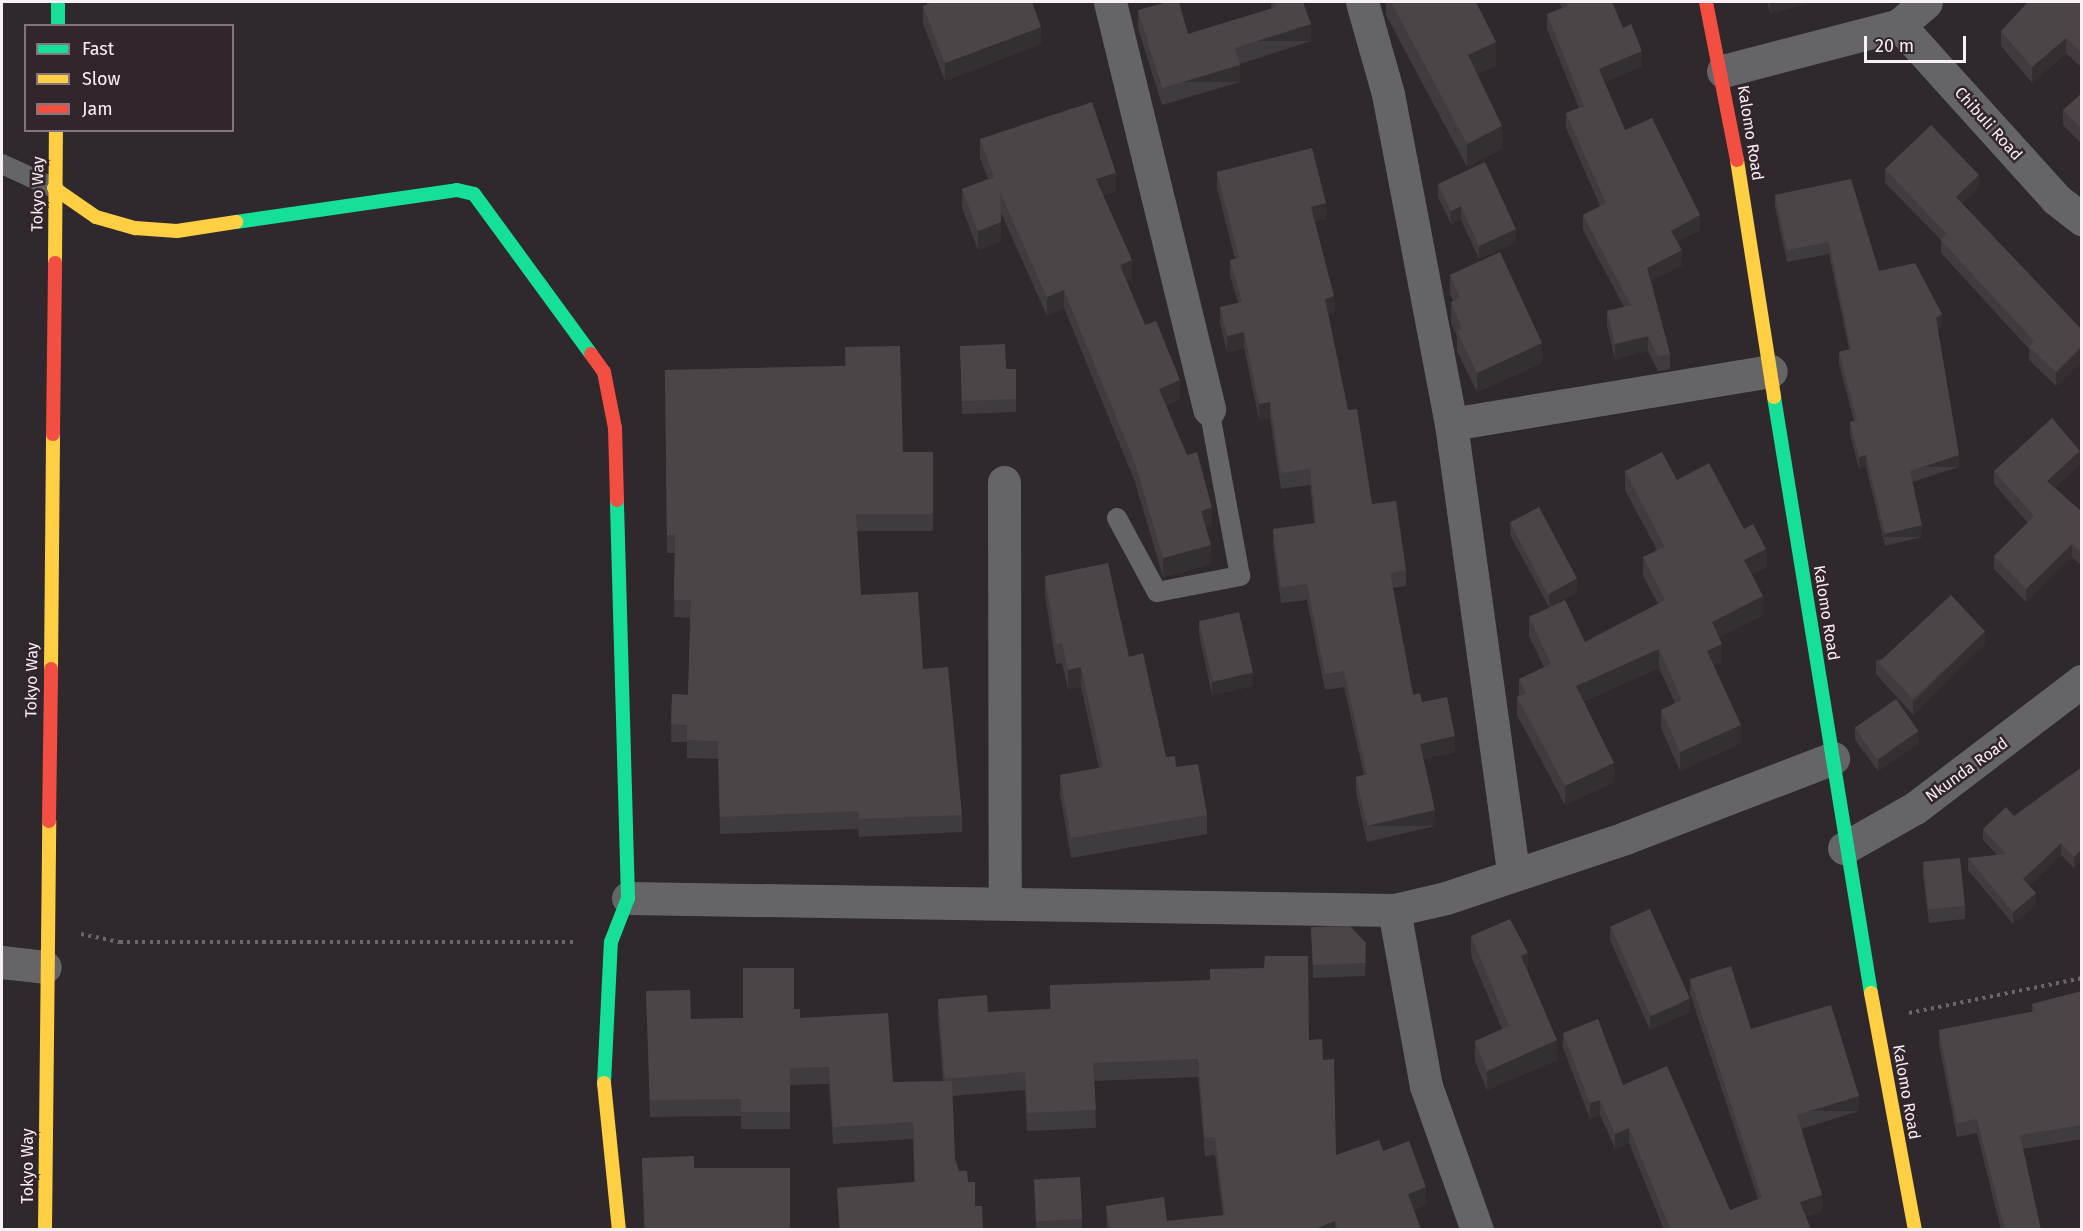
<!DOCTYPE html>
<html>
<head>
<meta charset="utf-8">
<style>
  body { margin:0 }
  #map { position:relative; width:2083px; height:1231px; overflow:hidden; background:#2f282c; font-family:"Fira Sans",sans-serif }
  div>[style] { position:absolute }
  .path>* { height:4px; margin-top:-2px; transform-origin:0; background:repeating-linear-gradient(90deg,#696768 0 3px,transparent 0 7.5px) }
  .lane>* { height:20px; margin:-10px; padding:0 10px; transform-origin:10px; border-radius:10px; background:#656567 }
  .street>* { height:33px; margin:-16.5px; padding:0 16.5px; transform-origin:16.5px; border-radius:16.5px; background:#656567 }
  .fast>* { height:14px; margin:-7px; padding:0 7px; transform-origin:7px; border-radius:7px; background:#16e098 }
  .slow>* { height:14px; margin:-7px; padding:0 7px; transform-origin:7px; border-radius:7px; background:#ffcf43 }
  .jam>* { height:14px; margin:-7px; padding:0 7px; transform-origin:7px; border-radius:7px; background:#f24e42 }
  .wall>* { inset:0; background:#403b3e }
  .shaded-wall>* { inset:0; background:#343032; transform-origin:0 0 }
  .building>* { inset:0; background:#4b4548; transform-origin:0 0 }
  span { translate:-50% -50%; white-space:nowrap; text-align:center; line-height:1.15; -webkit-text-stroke:5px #32252c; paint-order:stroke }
  .street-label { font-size:16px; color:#f9f0f5 }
  .frame { position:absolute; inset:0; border:3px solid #f9f0f5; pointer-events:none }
  .legend { position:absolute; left:24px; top:24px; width:210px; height:108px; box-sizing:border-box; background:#32252c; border:2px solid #82767c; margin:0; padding:8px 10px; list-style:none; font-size:18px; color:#f9f0f5 }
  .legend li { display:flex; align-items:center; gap:12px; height:30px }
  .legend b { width:30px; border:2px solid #82767c }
  .scale { position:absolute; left:1864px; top:36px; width:102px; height:27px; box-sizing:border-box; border:3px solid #f9f0f5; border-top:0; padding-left:8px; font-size:18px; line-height:21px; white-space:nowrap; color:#f9f0f5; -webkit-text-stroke:4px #32252c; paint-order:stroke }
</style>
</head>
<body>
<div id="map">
  <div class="path">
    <i style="left:81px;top:934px;width:40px;rotate:12deg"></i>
    <i style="left:120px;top:942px;width:457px"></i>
    <i style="left:1909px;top:1013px;width:177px;rotate:-11.4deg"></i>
  </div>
  <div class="lane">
    <i style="left:2px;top:164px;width:57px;rotate:24.8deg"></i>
    <i style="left:1117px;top:518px;width:84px;rotate:61.6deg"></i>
    <i style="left:1157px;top:592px;width:85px;rotate:-10.9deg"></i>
    <i style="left:1240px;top:576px;width:170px;rotate:-100.5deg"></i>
  </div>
  <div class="street">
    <i style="left:1110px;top:2px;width:419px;rotate:76.3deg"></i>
    <i style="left:1362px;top:2px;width:96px;rotate:74.2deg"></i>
    <i style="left:1388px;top:94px;width:336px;rotate:79.2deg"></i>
    <i style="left:1451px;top:424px;width:452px;rotate:82.1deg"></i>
    <i style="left:1899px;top:25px;width:234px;rotate:47.9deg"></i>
    <i style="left:2056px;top:199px;width:33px;rotate:38deg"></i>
    <i style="left:1723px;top:71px;width:182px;rotate:-14.6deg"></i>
    <i style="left:1899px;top:25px;width:35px;rotate:-40deg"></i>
    <i style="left:1451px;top:424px;width:324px;rotate:-9.4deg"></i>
    <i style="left:1004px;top:482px;width:419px;rotate:89.9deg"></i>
    <i style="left:1844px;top:848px;width:81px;rotate:-29.4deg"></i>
    <i style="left:1915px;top:808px;width:210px;rotate:-37.3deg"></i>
    <i style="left:628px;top:898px;width:766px;rotate:0.9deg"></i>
    <i style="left:1394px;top:910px;width:53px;rotate:-13deg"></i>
    <i style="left:1446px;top:898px;width:189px;rotate:-18.5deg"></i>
    <i style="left:1625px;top:838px;width:223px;rotate:-21deg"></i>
    <i style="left:1394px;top:910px;width:179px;rotate:79.7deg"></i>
    <i style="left:1426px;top:1086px;width:153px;rotate:70.5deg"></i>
    <i style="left:2px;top:962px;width:43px;rotate:6.6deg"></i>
  </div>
  <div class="fast">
    <i style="left:58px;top:2px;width:24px;rotate:90deg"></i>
    <i style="left:236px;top:222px;width:223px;rotate:-8.2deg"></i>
    <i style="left:457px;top:190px;width:17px;rotate:13deg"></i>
    <i style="left:474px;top:194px;width:198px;rotate:53.8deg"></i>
    <i style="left:1774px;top:397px;width:604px;rotate:80.76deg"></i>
    <i style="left:604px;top:1083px;width:141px;rotate:-87.2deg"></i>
    <i style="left:611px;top:942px;width:47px;rotate:-68.9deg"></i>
    <i style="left:628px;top:898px;width:398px;rotate:-91.6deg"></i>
  </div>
  <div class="slow">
    <i style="left:1737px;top:160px;width:240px;rotate:81.1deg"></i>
    <i style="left:54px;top:188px;width:51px;rotate:34.6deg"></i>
    <i style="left:96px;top:217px;width:41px;rotate:15.8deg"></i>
    <i style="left:135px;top:228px;width:42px;rotate:4.1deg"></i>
    <i style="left:177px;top:231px;width:60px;rotate:-8.7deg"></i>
    <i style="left:55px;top:263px;width:133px;rotate:-89.6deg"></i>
    <i style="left:51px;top:669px;width:235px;rotate:-89.5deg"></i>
    <i style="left:1871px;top:993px;width:241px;rotate:79.5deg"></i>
    <i style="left:604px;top:1083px;width:148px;rotate:84.2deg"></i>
    <i style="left:45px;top:1230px;width:409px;rotate:-89.4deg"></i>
  </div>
  <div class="jam">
    <i style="left:1706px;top:2px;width:161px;rotate:78.9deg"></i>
    <i style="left:591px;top:354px;width:22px;rotate:54deg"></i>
    <i style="left:604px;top:372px;width:57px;rotate:78.9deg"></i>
    <i style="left:615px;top:428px;width:72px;rotate:88.4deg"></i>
    <i style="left:53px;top:434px;width:171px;rotate:-89.3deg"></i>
    <i style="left:49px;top:821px;width:152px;rotate:-89.2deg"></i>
  </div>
  <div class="wall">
    <i style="clip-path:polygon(927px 2px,1032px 2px,1041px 44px,945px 81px,923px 24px,923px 6px,927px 4px)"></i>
    <i style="clip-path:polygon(1271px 2px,1303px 2px,1311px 41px,1240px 64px,1240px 82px,1162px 105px,1138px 28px,1138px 10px,1188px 34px,1271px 9px)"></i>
    <i style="clip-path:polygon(1386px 2px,1476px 2px,1496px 65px,1477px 74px,1502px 149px,1467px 167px,1386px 15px)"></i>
    <i style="clip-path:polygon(1559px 2px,1612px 2px,1623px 28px,1642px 66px,1604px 82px,1625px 130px,1700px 230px,1677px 242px,1682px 265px,1651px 281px,1670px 354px,1670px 369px,1658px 371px,1648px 351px,1615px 359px,1607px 326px,1607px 311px,1624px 307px,1583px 230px,1583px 215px,1600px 206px,1566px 128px,1566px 113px,1579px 108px,1547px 29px,1547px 14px,1562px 8px)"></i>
    <i style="clip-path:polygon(1767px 2px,1808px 2px,1808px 4px,1770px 13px)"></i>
    <i style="clip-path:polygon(2082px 2px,2082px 68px,2066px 53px,2032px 83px,2001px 46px,2001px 31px)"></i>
    <i style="clip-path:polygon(2082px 93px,2082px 144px,2063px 125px,2063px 110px)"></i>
    <i style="clip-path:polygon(980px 139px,1116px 191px,1103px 196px,1132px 279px,1126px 281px,1145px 325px,1180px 399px,1166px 405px,1212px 526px,1206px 528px,1211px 564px,1163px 577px,1135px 482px,1064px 308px,1047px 316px,1001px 213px,1001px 241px,978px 250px,962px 208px,962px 189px,988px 179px,980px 158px)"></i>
    <i style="clip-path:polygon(1885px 169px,1979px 188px,1962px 204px,2082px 330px,2082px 360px,2056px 386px,2029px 360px,2029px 349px,1941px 253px,1941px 240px,1885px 183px)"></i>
    <i style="clip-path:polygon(1217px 172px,1326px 219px,1315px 222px,1334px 312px,1328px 314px,1348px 410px,1372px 504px,1406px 570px,1406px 586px,1393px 588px,1413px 695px,1422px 702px,1455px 752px,1423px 759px,1435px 826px,1367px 842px,1356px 793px,1356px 777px,1364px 775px,1344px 687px,1325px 690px,1307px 600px,1281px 603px,1273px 545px,1273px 529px,1314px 523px,1310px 485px,1281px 489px,1270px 418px,1259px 420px,1244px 348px,1227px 352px,1220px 323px,1220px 307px,1238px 303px,1230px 276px,1230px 260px,1235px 259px,1217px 188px)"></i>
    <i style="clip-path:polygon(1438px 184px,1516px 242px,1479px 259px,1461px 220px,1451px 224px,1438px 197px)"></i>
    <i style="clip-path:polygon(1775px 195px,1879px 271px,1942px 326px,1937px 329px,1959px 467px,1912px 482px,1922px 537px,1885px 546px,1866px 467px,1859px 469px,1850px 434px,1850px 422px,1854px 421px,1839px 364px,1839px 352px,1849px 349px,1829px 254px,1787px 262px,1775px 207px)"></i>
    <i style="clip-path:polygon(1450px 275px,1542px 363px,1477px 392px,1457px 351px,1457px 337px,1451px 322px,1451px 302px,1453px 301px,1450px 294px)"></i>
    <i style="clip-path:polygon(960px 346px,1006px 369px,1016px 369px,1016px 412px,962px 414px)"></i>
    <i style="clip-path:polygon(845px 347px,903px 452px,933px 452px,933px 531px,857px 531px,861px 595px,923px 669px,962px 815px,962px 832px,859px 837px,858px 829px,720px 834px,718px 759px,687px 758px,687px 742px,671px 742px,672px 694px,688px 695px,690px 618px,674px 617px,675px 553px,667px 553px,665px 370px,845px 366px)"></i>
    <i style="clip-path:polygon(2080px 464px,2054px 488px,2082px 512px,2082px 566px,2072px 557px,2026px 602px,1994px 569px,1994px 556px,2028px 523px,1994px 484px,1994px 471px)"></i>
    <i style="clip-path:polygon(1625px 471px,1677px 480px,1744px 529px,1766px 567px,1751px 575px,1763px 615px,1719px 637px,1722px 663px,1714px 666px,1741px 743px,1680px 771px,1661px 728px,1661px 710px,1675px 703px,1659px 668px,1584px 701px,1614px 782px,1565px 805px,1517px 715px,1517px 697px,1519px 696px,1519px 679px,1544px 667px,1529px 636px,1529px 617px,1585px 642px,1658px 604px,1643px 576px,1643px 557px,1657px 550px,1625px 490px)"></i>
    <i style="clip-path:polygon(1510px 522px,1577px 592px,1549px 607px,1510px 535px)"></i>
    <i style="clip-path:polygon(1045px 576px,1129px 657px,1166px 757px,1176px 767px,1207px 815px,1207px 834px,1071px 858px,1060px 794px,1060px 775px,1099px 768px,1081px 687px,1068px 689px,1062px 663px,1056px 664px,1045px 596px)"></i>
    <i style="clip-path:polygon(1199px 621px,1253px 686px,1212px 695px,1199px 635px)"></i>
    <i style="clip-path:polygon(1985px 644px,1913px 715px,1876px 674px,1876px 660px)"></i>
    <i style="clip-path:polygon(1855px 727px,1918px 744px,1878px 771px,1855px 740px)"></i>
    <i style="clip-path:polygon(2082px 767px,2082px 860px,2074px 868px,2061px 855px,2029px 885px,2036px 905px,2013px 924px,1968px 870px,1968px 858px,1997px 855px,1983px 840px,1983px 829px,2014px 816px)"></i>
    <i style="clip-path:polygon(1923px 862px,1965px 906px,1965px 919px,1929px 923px,1923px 876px)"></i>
    <i style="clip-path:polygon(1610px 926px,1690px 1012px,1650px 1030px,1610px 940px)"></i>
    <i style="clip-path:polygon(1311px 927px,1366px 956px,1365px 976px,1313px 978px)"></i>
    <i style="clip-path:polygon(1471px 936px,1528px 972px,1557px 1060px,1487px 1090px,1475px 1061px,1475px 1041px,1502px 1029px,1471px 956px)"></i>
    <i style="clip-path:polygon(1690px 979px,1751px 1029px,1859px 1111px,1801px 1129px,1822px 1211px,1806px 1216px,1811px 1230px,1664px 1230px,1629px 1143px,1615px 1149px,1600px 1115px,1590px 1119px,1563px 1048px,1563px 1033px,1623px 1085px,1730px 1210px,1758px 1199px,1690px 994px)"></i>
    <i style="clip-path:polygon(1050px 985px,1309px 1040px,1323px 1060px,1336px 1155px,1383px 1151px,1426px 1205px,1414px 1210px,1421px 1230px,1107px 1230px,1106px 1206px,1167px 1221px,1223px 1215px,1215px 1155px,1205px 1156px,1198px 1077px,1094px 1081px,1096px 1128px,1027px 1131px,1025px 1090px,952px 1096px,955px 1159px,959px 1171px,968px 1182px,983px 1230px,839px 1230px,837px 1188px,914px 1182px,913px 1139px,833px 1144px,829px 1084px,790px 1085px,790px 1129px,741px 1129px,741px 1116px,650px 1117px,646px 991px,691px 1019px,743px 1018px,794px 1009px,800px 1018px,893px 1082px,943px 1081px,938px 1017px,938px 999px,988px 1012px,1050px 1009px)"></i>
    <i style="clip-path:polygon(2082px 991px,2082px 1139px,2023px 1149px,2041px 1230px,2001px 1230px,1977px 1133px,1957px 1137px,1939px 1045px,1939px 1030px,2032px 1012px,2032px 1004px)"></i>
    <i style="clip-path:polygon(642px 1158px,694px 1168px,790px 1230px,644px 1230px)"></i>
    <i style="clip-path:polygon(1034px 1179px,1082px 1219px,1082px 1230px,1036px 1230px)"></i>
  </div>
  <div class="shaded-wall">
    <i style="clip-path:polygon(1770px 2px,1808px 2px,1808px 4px,1770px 13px)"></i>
    <i style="left:1311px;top:24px;width:17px;height:80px;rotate:90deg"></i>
    <i style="clip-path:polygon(1041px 27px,1041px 44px,945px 81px,945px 63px)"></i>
    <i style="clip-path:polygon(2066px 38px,2066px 53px,2032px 83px,2032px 67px)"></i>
    <i style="clip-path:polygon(1496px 42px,1496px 65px,1468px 78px,1468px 55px)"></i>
    <i style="clip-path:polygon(1642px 51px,1642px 66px,1599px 84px,1599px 69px)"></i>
    <i style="left:1240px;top:65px;width:17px;height:81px;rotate:90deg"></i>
    <i style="clip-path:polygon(1502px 126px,1502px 149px,1467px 167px,1467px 144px)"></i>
    <i style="clip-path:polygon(1116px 173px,1116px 191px,1096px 198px,1096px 179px)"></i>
    <i style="clip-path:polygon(1979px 175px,1979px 188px,1956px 210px,1956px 197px)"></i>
    <i style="clip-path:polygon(1326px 203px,1326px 219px,1311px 223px,1311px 207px)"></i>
    <i style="clip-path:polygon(1461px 206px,1461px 220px,1451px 224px,1451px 211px)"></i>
    <i style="clip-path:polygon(1700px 215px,1700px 230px,1671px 245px,1671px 231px)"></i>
    <i style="clip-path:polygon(1001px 222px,1001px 241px,978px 250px,978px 231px)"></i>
    <i style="clip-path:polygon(1516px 229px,1516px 242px,1479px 259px,1479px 246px)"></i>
    <i style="clip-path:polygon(1682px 250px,1682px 265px,1647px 283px,1647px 268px)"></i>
    <i style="clip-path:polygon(1132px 260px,1132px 279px,1120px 284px,1120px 265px)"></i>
    <i style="clip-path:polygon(1064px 290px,1064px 308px,1047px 316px,1047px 297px)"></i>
    <i style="clip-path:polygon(1334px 296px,1334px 312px,1325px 315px,1325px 299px)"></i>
    <i style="clip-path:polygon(1942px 314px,1942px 326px,1936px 330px,1936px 318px)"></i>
    <i style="clip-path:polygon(1244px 332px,1244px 348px,1227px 352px,1227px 336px)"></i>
    <i style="clip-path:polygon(1648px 336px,1648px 351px,1615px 359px,1615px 344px)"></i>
    <i style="clip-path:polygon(1542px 343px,1542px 363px,1477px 392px,1477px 373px)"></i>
    <i style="clip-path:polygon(2082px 346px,2082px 360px,2056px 386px,2056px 372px)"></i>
    <i style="clip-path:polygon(1180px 380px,1180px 399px,1159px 408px,1159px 389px)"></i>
    <i style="clip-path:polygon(1270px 402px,1270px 418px,1259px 420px,1259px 404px)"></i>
    <i style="clip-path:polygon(2080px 451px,2080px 464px,2047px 494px,2047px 481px)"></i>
    <i style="clip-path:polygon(1866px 455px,1866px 467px,1859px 469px,1859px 457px)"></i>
    <i style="left:1959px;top:455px;width:12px;height:52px;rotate:90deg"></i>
    <i style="clip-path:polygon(1212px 508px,1212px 526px,1201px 530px,1201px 511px)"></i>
    <i style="left:1922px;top:525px;width:12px;height:38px;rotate:90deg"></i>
    <i style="clip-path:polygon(2072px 544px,2072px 557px,2026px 602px,2026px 589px)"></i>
    <i style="clip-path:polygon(1211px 545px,1211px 564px,1163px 577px,1163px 558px)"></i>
    <i style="clip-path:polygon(1766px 549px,1766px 567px,1744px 578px,1744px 560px)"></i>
    <i style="clip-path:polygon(1577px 579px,1577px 592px,1549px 607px,1549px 594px)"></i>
    <i style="clip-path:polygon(1763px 596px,1763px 615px,1712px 641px,1712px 622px)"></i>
    <i style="clip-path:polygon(1985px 631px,1985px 644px,1913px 715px,1913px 702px)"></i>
    <i style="clip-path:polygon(1722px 644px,1722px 663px,1707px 669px,1707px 651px)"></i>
    <i style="clip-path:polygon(1659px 649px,1659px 668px,1576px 704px,1576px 686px)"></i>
    <i style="clip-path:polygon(1081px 667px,1081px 687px,1068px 689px,1068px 670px)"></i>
    <i style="clip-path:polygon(1253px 672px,1253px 686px,1212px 695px,1212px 682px)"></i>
    <i style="clip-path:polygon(1741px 725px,1741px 743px,1680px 771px,1680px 752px)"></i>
    <i style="clip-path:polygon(1918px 731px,1918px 744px,1878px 771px,1878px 758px)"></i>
    <i style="clip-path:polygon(1455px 736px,1455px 752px,1420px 760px,1420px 744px)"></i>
    <i style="clip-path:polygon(1614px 763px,1614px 782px,1565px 805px,1565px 786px)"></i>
    <i style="left:1435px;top:810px;width:16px;height:70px;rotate:90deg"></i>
    <i style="clip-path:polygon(2061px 843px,2061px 855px,2023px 890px,2023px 879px)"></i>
    <i style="clip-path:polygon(2082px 849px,2082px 860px,2074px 868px,2074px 857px)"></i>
    <i style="clip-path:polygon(2036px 893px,2036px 905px,2013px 924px,2013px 912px)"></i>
    <i style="clip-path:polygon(1528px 953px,1528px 972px,1521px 956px)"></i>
    <i style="clip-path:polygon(1690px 999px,1690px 1012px,1650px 1030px,1650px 1017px)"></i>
    <i style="clip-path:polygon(1557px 1040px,1557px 1060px,1487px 1090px,1487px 1071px)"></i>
    <i style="left:1859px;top:1096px;width:15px;height:65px;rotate:90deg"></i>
    <i style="clip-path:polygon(1600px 1100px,1600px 1115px,1590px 1119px,1590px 1103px)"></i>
    <i style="clip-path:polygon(1629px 1128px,1629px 1143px,1615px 1149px,1615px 1134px)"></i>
    <i style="clip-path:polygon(1426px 1187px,1426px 1205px,1408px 1212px,1408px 1194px)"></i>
    <i style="clip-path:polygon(1822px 1195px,1822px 1211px,1800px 1217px,1800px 1202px)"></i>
    <i style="clip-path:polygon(1335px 1221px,1335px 1230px,1312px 1230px)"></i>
  </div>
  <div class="building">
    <i style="clip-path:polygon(934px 2px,1032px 2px,1041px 27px,945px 63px,923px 6px)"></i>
    <i style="clip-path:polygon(1168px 2px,1179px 2px,1188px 34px,1276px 7px,1274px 2px,1303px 2px,1311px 24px,1235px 48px,1240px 65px,1162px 88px,1138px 10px)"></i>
    <i style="clip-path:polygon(1391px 2px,1476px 2px,1496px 42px,1468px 55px,1502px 126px,1467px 144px)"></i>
    <i style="clip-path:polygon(1565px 2px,1612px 2px,1623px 28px,1631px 24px,1642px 51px,1599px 69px,1625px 130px,1652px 118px,1700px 215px,1671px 231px,1682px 250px,1647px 268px,1670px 354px,1658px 356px,1648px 336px,1615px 344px,1607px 311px,1631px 305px,1583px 215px,1606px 203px,1566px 113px,1584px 106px,1547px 14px,1568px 6px)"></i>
    <i style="clip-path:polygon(2028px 2px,2082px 2px,2082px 53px,2066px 38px,2032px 67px,2001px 31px)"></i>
    <i style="clip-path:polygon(2082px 93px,2082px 129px,2063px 110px)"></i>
    <i style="clip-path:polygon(1092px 102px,1116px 173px,1096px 179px,1132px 260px,1120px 265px,1145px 325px,1156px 321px,1180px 380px,1159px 389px,1187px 455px,1197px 452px,1212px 508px,1201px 511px,1211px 545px,1163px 558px,1135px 463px,1064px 290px,1047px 297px,1000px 192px,1001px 222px,978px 231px,962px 189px,994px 177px,980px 139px)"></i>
    <i style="clip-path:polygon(1931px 125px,1979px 175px,1956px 197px,2082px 330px,2082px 346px,2056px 372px,2029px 347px,2034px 341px,1941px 240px,1947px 234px,1885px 169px)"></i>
    <i style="clip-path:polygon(1312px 148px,1326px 203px,1311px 207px,1334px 296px,1325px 299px,1348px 410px,1357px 409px,1372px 504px,1396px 501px,1406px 570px,1390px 573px,1413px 695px,1420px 693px,1422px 702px,1447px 697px,1455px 736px,1420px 744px,1435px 810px,1367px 826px,1356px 777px,1367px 774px,1344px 671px,1325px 674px,1307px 584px,1281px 587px,1273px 529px,1316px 523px,1310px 469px,1281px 473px,1270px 402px,1259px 404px,1244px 332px,1227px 336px,1220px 307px,1242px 302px,1230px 260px,1239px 258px,1217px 172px)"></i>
    <i style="clip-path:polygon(1485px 162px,1516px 229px,1479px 246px,1461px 206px,1451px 211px,1438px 184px)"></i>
    <i style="clip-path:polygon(1851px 179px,1879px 271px,1915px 263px,1942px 314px,1936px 318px,1959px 455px,1910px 471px,1922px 525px,1885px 534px,1866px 455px,1859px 457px,1850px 422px,1857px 420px,1839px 352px,1851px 349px,1829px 242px,1787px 250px,1775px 195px)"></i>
    <i style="clip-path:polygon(1500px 252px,1542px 343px,1477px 373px,1457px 331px,1462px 329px,1451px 302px,1460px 298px,1450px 275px)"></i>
    <i style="clip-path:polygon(1005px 344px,1006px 369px,1016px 369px,1016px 399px,962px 401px,960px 346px)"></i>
    <i style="clip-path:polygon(900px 346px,903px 452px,933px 452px,933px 514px,856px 514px,861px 595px,918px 592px,923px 669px,948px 667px,962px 815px,859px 819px,858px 811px,720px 817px,718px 741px,687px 740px,687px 725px,671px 724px,672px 694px,688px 695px,691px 600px,674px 600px,675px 535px,667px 535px,665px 370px,846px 366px,845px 347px)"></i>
    <i style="clip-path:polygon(2052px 418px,2080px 451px,2047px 481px,2082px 512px,2082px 553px,2072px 544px,2026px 589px,1994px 556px,2034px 516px,1994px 471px)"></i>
    <i style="clip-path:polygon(1662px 452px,1677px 480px,1709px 463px,1744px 529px,1753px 524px,1766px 549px,1744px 560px,1763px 596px,1712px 622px,1722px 644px,1707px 651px,1741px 725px,1680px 752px,1661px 710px,1682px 700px,1659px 649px,1576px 686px,1614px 763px,1565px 786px,1517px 697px,1526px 693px,1519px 679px,1551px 664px,1529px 617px,1565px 600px,1585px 642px,1665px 600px,1643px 557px,1665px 547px,1625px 471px)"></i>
    <i style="left:1539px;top:507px;width:81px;height:33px;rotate:62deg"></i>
    <i style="clip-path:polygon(1108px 563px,1129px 657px,1143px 653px,1166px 757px,1175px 756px,1176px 767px,1198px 764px,1207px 815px,1071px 838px,1060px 775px,1103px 767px,1081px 667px,1068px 670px,1062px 643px,1056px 644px,1045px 576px)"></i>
    <i style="left:1951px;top:595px;width:50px;height:99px;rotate:47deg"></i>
    <i style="left:1239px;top:612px;width:62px;height:41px;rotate:77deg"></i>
    <i style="left:1896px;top:699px;width:39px;height:50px;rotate:55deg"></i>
    <i style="clip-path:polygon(2082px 767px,2082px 849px,2074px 857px,2061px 843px,2023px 879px,2036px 893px,2013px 912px,1968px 858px,2006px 854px,1983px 829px,2006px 807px,2014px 816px)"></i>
    <i style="left:1960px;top:858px;width:48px;height:37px;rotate:84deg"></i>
    <i style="left:1650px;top:909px;width:98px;height:43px;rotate:66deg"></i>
    <i style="clip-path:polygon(1510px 919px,1528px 953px,1521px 956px,1557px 1040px,1487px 1071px,1475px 1041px,1509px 1026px,1471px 936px)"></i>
    <i style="clip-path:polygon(1350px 926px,1366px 943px,1365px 963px,1313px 965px,1311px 927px)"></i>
    <i style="clip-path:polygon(1265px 956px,1308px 956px,1309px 1040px,1322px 1039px,1323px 1060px,1334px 1059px,1336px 1155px,1379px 1140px,1383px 1151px,1409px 1141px,1426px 1187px,1408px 1194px,1421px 1230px,1338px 1230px,1335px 1221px,1312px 1230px,1110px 1230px,1106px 1206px,1164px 1197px,1167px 1221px,1225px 1215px,1215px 1137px,1205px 1138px,1198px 1059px,1093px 1063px,1096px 1110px,1027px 1113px,1025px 1072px,945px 1079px,938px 999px,987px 995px,988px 1012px,1051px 1009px,1050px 985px,1210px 980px,1210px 969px,1264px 968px)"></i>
    <i style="clip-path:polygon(1731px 966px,1751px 1029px,1831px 1005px,1859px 1096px,1797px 1115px,1822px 1195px,1800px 1202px,1811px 1230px,1671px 1230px,1629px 1128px,1615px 1134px,1600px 1100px,1590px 1103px,1563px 1033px,1598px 1019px,1623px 1085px,1667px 1066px,1730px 1210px,1762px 1198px,1690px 979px)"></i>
    <i style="clip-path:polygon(743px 968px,794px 968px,794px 1009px,800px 1009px,800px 1018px,888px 1013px,893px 1082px,952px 1081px,955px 1159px,959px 1171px,967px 1171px,968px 1182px,975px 1182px,975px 1206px,982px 1206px,983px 1230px,840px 1230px,837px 1188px,915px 1182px,913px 1122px,833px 1127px,829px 1067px,790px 1068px,790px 1112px,741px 1112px,741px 1099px,650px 1100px,646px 991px,690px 990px,691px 1019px,743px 1018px)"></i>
    <i style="clip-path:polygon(2082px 991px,2082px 1125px,2020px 1135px,2041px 1230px,2005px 1230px,1977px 1119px,1957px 1123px,1939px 1030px,2035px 1011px,2032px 1004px)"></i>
    <i style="clip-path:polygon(694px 1156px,694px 1168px,790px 1168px,790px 1230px,645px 1230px,642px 1158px)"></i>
    <i style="left:1080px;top:1177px;width:42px;height:46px;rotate:87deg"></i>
  </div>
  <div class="street-label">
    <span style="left:1988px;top:124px;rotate:48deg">Chibuli Road</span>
    <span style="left:1750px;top:133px;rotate:81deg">Kalomo Road</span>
    <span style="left:38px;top:194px;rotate:-89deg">Tokyo Way</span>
    <span style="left:1826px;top:613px;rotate:81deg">Kalomo Road</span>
    <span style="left:32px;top:680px;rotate:-89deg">Tokyo Way</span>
    <span style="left:1967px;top:770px;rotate:-36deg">Nkunda Road</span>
    <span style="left:1906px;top:1092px;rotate:80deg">Kalomo Road</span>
    <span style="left:28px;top:1166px;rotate:-90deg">Tokyo Way</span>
  </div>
  <div class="frame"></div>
  <ul class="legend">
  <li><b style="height:8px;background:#16e098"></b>Fast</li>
  <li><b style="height:8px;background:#ffcf43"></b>Slow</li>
  <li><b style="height:8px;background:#f24e42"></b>Jam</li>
  </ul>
  <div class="scale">20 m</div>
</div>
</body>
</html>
